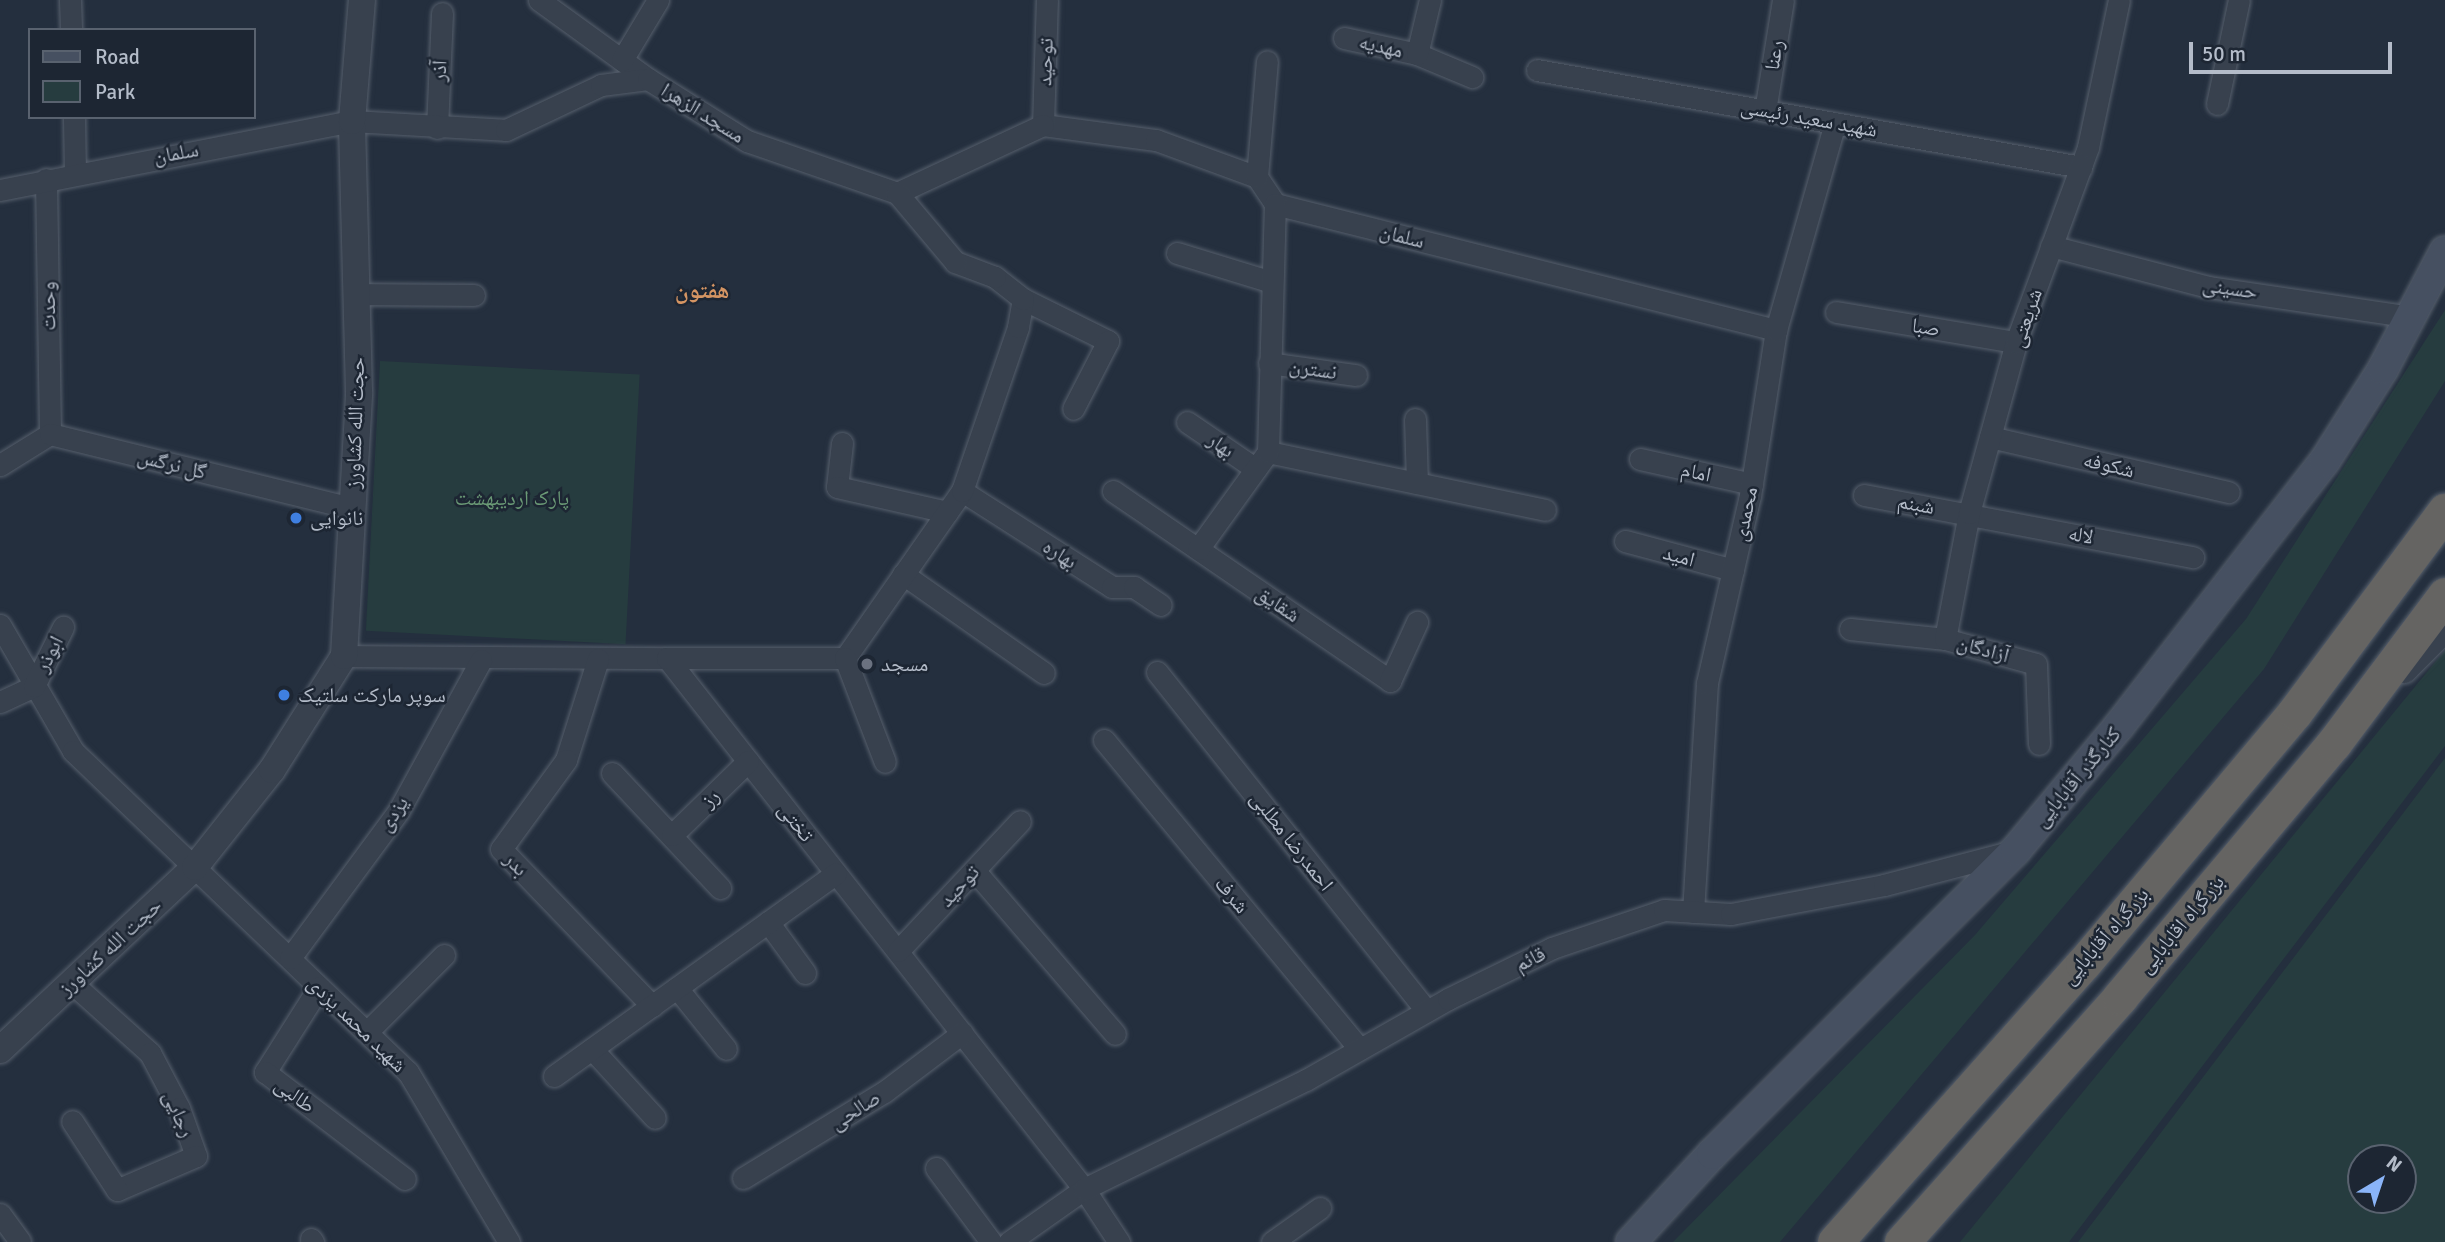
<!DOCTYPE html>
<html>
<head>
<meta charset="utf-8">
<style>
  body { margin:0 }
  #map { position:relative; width:2445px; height:1242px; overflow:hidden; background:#242f3e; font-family:Signika,"Noto Naskh Arabic",sans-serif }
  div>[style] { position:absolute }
  .green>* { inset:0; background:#263c3f; transform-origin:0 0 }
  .roads { filter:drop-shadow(0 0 2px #565f6c) drop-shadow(0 0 2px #565f6c) }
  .minor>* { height:21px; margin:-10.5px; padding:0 10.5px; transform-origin:10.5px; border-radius:10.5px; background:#38414e }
  .tertiary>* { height:26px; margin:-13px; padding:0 13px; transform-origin:13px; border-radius:13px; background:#38414e }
  .secondary>* { height:30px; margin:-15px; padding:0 15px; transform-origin:15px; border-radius:15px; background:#465061 }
  .trunk>* { height:35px; margin:-17.5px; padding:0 17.5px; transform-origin:17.5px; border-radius:17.5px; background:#656462 }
  .dots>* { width:19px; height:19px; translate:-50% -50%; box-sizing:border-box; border:4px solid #1d2633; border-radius:50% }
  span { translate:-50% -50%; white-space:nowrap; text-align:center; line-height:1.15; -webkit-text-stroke:5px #1d2633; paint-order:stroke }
  .street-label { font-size:21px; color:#b4bcc9 }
  .park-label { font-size:21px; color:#6b9a76 }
  .poi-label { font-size:21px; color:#b4bcc9 }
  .left { translate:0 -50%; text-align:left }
  .neighbourhood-label { font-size:23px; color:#d59563; font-weight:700 }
  .legend { position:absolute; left:28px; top:28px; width:228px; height:91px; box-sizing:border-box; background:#1d2633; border:2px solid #59626f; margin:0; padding:9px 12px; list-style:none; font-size:21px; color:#b4bcc9 }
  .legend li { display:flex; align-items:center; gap:14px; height:35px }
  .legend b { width:35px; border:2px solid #59626f }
  .north { position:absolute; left:2347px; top:1144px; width:70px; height:70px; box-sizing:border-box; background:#1d2633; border:2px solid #59626f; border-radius:50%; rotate:39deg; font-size:19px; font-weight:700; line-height:28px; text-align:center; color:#b4bcc9 }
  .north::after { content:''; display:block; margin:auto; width:24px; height:32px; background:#8ab4f8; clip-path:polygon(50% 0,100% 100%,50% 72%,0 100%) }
  .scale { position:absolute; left:2189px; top:42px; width:203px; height:32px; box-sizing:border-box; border:4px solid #b4bcc9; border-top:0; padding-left:9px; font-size:21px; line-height:24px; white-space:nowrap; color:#b4bcc9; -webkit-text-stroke:5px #1d2633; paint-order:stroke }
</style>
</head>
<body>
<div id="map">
  <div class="green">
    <i style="clip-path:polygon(2445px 310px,2445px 381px,2264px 669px,1780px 1242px,1673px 1242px,1975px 935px,2246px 619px)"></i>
    <i style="left:380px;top:361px;width:260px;height:270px;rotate:3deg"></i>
    <i style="clip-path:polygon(2445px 650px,2445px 746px,2069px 1242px,1960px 1242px)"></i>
    <i style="clip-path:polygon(evenodd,2445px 758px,2445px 1242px,2078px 1242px,2445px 758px,2403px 1158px,2403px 1200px,2361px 1200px,2361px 1158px,2403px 1158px)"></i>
  </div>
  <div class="roads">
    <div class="minor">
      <i style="left:70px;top:0;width:30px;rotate:88deg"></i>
      <i style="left:539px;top:0;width:135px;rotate:35.9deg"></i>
      <i style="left:1344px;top:38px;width:75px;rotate:12.4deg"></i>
      <i style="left:1417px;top:54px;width:60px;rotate:22.7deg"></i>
      <i style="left:1417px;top:54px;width:56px;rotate:-76.5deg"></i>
      <i style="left:622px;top:60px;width:70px;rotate:-59deg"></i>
      <i style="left:1537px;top:70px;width:553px;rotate:10.11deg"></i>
      <i style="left:2217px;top:104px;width:106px;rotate:-78.1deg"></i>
      <i style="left:1765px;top:111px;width:112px;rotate:-80.8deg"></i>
      <i style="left:74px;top:117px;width:55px;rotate:89deg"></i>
      <i style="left:1043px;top:125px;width:114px;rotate:7.6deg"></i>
      <i style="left:1156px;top:140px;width:108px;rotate:20.1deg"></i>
      <i style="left:1257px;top:177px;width:32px;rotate:56deg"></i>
      <i style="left:1275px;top:204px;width:517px;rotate:14.12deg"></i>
      <i style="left:1043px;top:125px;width:125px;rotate:-88.2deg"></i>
      <i style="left:437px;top:128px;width:115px;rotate:-87.5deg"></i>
      <i style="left:1257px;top:177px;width:116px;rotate:-85.1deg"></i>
      <i style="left:46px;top:179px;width:255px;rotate:89.1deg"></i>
      <i style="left:0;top:190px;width:359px;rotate:-11.1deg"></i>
      <i style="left:352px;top:121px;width:154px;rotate:3.3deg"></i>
      <i style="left:506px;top:130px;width:105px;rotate:-25.3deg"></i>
      <i style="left:601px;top:85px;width:47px;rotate:-7.3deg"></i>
      <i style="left:648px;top:79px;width:117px;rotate:32.1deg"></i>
      <i style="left:747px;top:141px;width:159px;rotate:19.1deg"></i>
      <i style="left:897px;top:193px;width:161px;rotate:-25deg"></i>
      <i style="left:2051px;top:246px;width:162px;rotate:14.6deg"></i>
      <i style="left:2208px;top:287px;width:205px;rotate:8.4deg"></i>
      <i style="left:1177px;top:253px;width:99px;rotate:17deg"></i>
      <i style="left:356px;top:294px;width:118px;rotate:0.5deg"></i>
      <i style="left:1023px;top:299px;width:95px;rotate:26.3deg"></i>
      <i style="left:1108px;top:341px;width:76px;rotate:117.2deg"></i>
      <i style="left:1836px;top:312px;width:182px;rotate:9.5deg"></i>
      <i style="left:1269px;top:363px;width:88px;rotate:7.9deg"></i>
      <i style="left:1415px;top:419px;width:64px;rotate:88.2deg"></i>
      <i style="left:1187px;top:422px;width:83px;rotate:34.3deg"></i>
      <i style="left:1990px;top:437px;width:245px;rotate:13deg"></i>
      <i style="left:842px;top:443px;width:44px;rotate:96.5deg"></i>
      <i style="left:837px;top:487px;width:113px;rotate:12.8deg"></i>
      <i style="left:1268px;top:452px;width:283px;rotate:11.8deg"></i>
      <i style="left:1640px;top:459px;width:115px;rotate:12.6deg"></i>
      <i style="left:0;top:465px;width:59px;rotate:-31.8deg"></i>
      <i style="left:50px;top:434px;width:311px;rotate:13.8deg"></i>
      <i style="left:962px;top:491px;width:178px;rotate:32.6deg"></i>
      <i style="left:1112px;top:587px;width:22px"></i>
      <i style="left:1134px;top:587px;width:32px;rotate:34deg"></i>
      <i style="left:1113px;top:491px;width:336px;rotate:34.4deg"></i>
      <i style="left:1390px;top:681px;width:65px;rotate:-65.4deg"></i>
      <i style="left:1864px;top:495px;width:335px;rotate:10.7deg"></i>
      <i style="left:1625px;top:541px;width:112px;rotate:15deg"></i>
      <i style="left:1198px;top:549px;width:120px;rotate:-54.2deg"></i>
      <i style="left:1268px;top:452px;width:248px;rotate:-88.4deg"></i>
      <i style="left:903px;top:574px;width:172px;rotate:35.1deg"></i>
      <i style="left:0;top:625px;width:146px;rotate:59.9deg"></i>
      <i style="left:73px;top:751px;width:464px;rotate:43.8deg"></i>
      <i style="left:408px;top:1072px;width:198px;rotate:59.3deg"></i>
      <i style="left:1850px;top:629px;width:96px;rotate:6deg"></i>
      <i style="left:1945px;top:639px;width:94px;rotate:15.4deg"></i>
      <i style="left:2036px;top:664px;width:80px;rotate:87.9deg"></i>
      <i style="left:1945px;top:639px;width:128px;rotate:-79.2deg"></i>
      <i style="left:1969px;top:513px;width:177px;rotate:-74.6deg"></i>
      <i style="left:2016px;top:342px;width:208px;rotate:-69.7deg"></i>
      <i style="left:2088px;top:147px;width:150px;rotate:-78.1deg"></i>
      <i style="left:344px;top:656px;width:323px;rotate:0.4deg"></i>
      <i style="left:667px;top:658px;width:675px;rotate:51.86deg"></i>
      <i style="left:1084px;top:1189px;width:64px;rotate:56.6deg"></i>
      <i style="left:667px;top:658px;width:178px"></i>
      <i style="left:845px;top:658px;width:204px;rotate:-55deg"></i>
      <i style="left:962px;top:491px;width:173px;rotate:-71.1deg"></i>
      <i style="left:1018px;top:327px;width:28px;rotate:-80deg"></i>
      <i style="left:1023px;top:299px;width:36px;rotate:-142deg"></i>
      <i style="left:995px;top:277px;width:43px;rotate:-159.4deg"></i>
      <i style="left:955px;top:262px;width:90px;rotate:-130deg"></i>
      <i style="left:845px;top:658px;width:111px;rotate:69deg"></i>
      <i style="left:598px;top:659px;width:106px;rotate:107.6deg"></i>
      <i style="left:566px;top:760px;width:110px;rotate:126.1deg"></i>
      <i style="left:501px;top:849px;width:218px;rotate:46.1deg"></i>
      <i style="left:1157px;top:672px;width:433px;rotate:51.5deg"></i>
      <i style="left:0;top:702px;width:38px;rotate:-25deg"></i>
      <i style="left:34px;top:686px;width:66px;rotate:-63.8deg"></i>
      <i style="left:1104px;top:740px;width:401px;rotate:50.4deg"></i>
      <i style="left:612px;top:773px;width:158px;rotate:46.8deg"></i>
      <i style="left:672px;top:835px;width:106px;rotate:-44.2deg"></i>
      <i style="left:974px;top:870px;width:216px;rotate:49.3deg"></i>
      <i style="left:1693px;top:912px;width:229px;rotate:-86.5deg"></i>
      <i style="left:1707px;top:683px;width:192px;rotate:-77.1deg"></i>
      <i style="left:1750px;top:496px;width:168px;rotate:-81.1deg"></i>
      <i style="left:1776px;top:330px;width:215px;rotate:-74.1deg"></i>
      <i style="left:768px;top:922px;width:63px;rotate:54deg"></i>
      <i style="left:898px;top:951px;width:178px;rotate:-46.8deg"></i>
      <i style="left:290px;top:958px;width:184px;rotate:-53.6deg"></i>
      <i style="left:399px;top:810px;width:171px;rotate:-61.3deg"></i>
      <i style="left:72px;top:983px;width:105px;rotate:41.9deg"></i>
      <i style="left:150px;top:1053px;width:62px;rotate:62.2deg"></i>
      <i style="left:179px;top:1108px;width:51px;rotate:70.5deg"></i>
      <i style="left:196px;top:1156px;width:86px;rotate:156.7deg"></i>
      <i style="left:117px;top:1190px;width:82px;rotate:-123.1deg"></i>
      <i style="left:319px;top:987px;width:101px;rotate:122.4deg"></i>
      <i style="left:265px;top:1072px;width:176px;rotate:37.4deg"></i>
      <i style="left:677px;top:988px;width:78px;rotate:51.2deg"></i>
      <i style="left:367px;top:1032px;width:109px;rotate:-45deg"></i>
      <i style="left:592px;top:1049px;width:93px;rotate:47.6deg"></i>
      <i style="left:554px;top:1076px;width:347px;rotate:-35.7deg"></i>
      <i style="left:936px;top:1168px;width:92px;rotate:53.4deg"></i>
      <i style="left:743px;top:1178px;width:165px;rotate:-31.4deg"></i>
      <i style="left:884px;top:1092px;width:98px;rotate:-37.1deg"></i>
      <i style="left:0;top:1214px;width:34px;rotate:54deg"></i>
      <i style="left:311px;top:1239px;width:4px;rotate:56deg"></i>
      <i style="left:1009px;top:1242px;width:92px;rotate:-35.2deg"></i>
      <i style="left:1084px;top:1189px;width:247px;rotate:-26.2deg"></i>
      <i style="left:1306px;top:1080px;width:163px;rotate:-29.7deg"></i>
      <i style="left:1448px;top:999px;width:116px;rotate:-26.1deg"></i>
      <i style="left:1552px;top:948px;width:118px;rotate:-18.7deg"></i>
      <i style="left:1664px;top:910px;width:67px;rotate:3.4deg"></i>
      <i style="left:1731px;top:914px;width:156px;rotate:-10.7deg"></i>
      <i style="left:1884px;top:885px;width:134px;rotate:-14.7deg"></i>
      <i style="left:1272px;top:1242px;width:59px;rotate:-35.3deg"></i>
    </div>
    <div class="tertiary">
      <i style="left:2404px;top:670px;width:58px;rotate:-45deg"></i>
      <i style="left:0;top:1050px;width:267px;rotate:-43.2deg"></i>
      <i style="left:195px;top:867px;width:124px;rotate:-51.6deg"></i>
      <i style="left:272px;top:770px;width:135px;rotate:-57.7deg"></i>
      <i style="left:344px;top:656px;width:264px;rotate:-86.7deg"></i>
      <i style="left:359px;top:392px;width:271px;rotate:-91.5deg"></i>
      <i style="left:352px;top:121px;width:121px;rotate:-85.3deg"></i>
    </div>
    <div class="secondary">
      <i style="left:1631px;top:1242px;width:120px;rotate:-47.4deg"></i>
      <i style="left:1712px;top:1154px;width:430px;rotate:-45deg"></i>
      <i style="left:2016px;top:850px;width:161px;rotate:-50.3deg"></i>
      <i style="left:2119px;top:726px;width:334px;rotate:-52.2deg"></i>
      <i style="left:2324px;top:462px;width:110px;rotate:-57.6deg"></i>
      <i style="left:2383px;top:369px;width:133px;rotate:-62.3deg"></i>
    </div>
    <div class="trunk">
      <i style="left:1835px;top:1242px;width:373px;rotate:-48.3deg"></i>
      <i style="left:2083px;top:964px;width:329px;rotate:-49.9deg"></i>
      <i style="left:2295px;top:712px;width:251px;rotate:-53.3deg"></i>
      <i style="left:1902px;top:1242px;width:328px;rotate:-48.3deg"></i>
      <i style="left:2120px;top:997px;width:332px;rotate:-49.9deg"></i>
      <i style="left:2334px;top:743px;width:185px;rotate:-53.1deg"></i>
    </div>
  </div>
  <div class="dots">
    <i style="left:296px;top:518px;background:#3f7fe0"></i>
    <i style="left:867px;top:664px;background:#6b7280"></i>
    <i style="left:284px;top:695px;background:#3f7fe0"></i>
  </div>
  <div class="street-label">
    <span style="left:1381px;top:46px;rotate:13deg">مهدیه</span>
    <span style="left:1774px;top:55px;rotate:-81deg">رعنا</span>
    <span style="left:1045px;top:62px;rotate:-88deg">توحید</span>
    <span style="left:439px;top:71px;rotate:-87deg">آذر</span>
    <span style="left:703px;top:113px;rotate:32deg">مسجد الزهرا</span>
    <span style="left:1809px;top:118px;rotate:10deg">شهید سعید رئیسی</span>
    <span style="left:176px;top:153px;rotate:-10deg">سلمان</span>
    <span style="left:1402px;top:236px;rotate:14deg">سلمان</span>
    <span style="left:2230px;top:288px;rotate:8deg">حسینی</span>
    <span style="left:48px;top:306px;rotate:-91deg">وحدت</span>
    <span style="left:2026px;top:318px;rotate:-71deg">شریعتی</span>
    <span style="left:1926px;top:327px;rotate:9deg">صبا</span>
    <span style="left:1313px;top:369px;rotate:8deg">نسترن</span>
    <span style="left:355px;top:423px;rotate:-88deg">حجت الله کشاورز</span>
    <span style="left:1221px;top:445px;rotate:35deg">بهار</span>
    <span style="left:172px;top:464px;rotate:14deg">گل نرگس</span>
    <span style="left:2109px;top:465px;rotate:13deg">شکوفه</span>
    <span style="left:1696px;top:472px;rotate:12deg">امام</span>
    <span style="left:1916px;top:504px;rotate:10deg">شبنم</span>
    <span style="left:1745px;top:514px;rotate:-78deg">محمدی</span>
    <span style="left:2081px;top:535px;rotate:11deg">لاله</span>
    <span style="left:1060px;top:554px;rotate:33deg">بهاره</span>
    <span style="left:1679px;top:556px;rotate:15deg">امید</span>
    <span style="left:1278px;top:604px;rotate:34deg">شقایق</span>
    <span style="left:1983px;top:649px;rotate:15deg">آزادگان</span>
    <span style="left:49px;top:654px;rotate:-63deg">ابوذر</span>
    <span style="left:2077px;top:777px;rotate:-50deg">کنارگذر آقابابایی</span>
    <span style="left:710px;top:798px;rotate:-45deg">رز</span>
    <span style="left:393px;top:814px;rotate:-57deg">یزدی</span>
    <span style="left:796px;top:822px;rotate:52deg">تختی</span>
    <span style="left:1292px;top:841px;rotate:52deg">احمدرضا مطلبی</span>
    <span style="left:516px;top:864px;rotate:46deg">بدر</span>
    <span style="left:959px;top:886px;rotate:-47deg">توحید</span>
    <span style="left:1232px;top:895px;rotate:50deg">شرف</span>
    <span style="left:2181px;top:924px;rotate:-50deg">بزرگراه اقابابایی</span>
    <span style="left:2105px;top:936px;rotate:-49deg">بزرگراه آقابابایی</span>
    <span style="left:110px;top:947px;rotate:-43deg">حجت الله کشاورز</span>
    <span style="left:1530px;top:959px;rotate:-26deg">قائم</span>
    <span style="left:357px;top:1024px;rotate:44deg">شهید محمد یزدی</span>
    <span style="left:295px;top:1095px;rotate:37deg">طالبی</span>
    <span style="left:855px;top:1110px;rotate:-32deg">صالحی</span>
    <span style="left:179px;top:1114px;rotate:67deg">رجایی</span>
  </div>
  <div class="park-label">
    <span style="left:512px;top:498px">پارک اردیبهشت</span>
  </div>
  <div class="poi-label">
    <span class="left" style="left:310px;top:518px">نانوایی</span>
    <span class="left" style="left:881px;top:664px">مسجد</span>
    <span class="left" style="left:298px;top:695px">سوپر مارکت سلتیک</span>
  </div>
  <div class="neighbourhood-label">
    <span style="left:702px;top:291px">هفتون</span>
  </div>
  <ul class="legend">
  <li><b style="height:9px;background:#465061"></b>Road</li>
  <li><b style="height:19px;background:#263c3f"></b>Park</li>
  </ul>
  <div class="north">N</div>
  <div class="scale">50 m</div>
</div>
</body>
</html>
